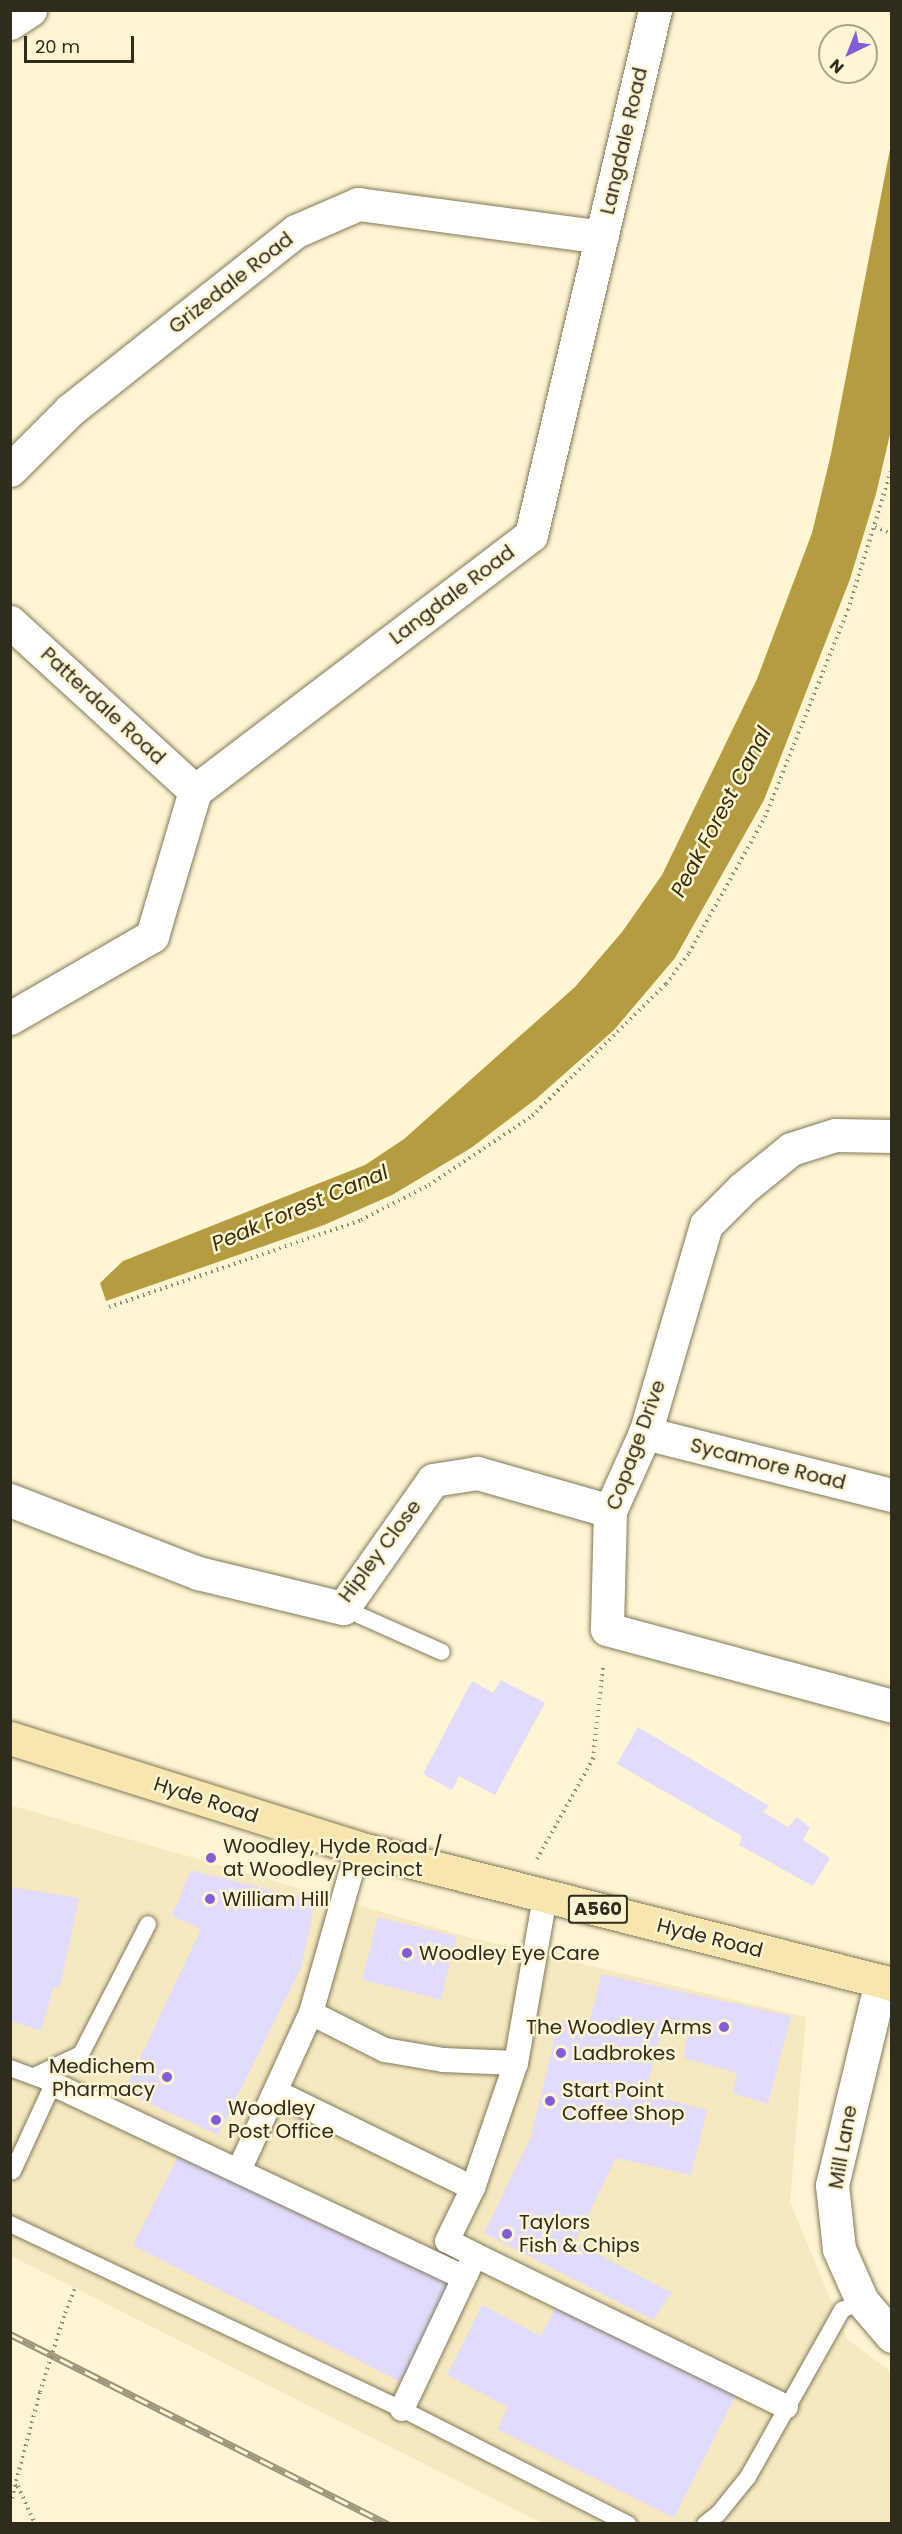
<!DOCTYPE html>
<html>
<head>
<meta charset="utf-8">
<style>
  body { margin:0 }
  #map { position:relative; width:902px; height:2534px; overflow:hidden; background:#fff5d2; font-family:Poppins,sans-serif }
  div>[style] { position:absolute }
  .built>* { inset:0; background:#f6e9c0 }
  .water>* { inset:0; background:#b69c40 }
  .building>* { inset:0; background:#e1dbfd; transform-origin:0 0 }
  .path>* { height:4px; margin-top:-2px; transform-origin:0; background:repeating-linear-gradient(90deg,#918b73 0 1.5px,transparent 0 6px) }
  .roads { filter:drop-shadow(0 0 2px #827859) drop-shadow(0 0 2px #827859) }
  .service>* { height:16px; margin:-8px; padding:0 8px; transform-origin:8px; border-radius:8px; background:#fff }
  .pedestrian>* { height:24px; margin:-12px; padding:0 12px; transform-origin:12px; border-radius:12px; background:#fff }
  .minor>* { height:33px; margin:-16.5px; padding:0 16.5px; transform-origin:16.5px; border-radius:16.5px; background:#fff }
  .primary>* { height:33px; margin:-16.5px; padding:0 16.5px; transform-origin:16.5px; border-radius:16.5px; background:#f7e6ad }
  .rail>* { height:7px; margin-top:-3.5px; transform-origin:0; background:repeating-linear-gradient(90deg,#fff5d2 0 14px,#9b947b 0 28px); box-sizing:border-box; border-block:2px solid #9b947b }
  .path-bridge>* { height:4px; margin-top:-2px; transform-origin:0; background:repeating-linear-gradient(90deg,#918b73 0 1.5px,transparent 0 6px) }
  .dots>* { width:16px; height:16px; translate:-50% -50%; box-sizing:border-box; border:3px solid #fff5d2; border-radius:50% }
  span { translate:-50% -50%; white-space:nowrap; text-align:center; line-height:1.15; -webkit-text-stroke:5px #fff5d2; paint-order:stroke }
  .shield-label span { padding:2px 4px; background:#fff5d2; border:2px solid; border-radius:4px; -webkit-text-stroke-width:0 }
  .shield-label { font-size:18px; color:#2f2b1d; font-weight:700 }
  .street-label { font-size:20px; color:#2f2b1d }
  .poi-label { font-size:20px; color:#2f2b1d }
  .left { translate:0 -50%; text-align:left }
  .right { translate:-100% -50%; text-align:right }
  .water-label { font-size:21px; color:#382d04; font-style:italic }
  .frame { position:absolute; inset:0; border:12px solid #2f2b1d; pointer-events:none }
  .north { position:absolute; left:818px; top:24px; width:60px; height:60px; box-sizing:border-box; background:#fff5d2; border:2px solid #aca48a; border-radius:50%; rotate:223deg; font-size:16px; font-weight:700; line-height:24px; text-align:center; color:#2f2b1d }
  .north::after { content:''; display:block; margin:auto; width:21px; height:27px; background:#825dd7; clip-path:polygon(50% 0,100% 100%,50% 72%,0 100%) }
  .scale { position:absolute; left:24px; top:36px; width:110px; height:27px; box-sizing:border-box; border:3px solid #2f2b1d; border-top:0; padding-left:8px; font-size:18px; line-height:21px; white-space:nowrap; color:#2f2b1d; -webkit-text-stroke:4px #fff5d2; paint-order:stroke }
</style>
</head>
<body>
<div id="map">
  <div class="built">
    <i style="clip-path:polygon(10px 1805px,465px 1936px,806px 2017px,790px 2202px,847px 2339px,891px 2372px,891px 2523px,542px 2523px,11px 2256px)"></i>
  </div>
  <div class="water">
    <i style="clip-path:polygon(891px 144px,892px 426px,876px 494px,850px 579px,764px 800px,675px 958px,614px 1030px,536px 1099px,471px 1148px,392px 1195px,324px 1225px,106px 1301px,100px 1283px,123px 1261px,365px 1165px,404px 1139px,575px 987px,622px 932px,662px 875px,757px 679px,812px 533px,831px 454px)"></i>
  </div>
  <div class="building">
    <i style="clip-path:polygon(501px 1680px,545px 1703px,495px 1795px,459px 1776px,452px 1790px,423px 1774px,472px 1681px,493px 1693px)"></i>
    <i style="clip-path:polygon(638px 1727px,769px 1806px,763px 1812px,788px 1827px,797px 1817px,810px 1828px,803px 1840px,830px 1858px,813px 1886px,739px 1845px,742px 1836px,617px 1764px)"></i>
    <i style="clip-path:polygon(191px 1870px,315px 1902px,301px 1968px,218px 2135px,124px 2092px,201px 1929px,172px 1916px)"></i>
    <i style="clip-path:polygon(10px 1887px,79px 1898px,60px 1987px,54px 1986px,41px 2031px,10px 2021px)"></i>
    <i style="left:378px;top:1917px;width:81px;height:65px;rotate:14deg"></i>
    <i style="clip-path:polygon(602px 1974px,791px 2016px,768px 2104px,733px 2093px,737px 2073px,684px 2058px,687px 2035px,662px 2031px,645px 2093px,707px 2110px,691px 2175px,616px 2158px,575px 2242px,672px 2293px,653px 2320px,484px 2233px,531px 2137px,559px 2020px,588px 2026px)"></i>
    <i style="left:185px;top:2143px;width:303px;height:115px;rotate:27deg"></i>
    <i style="clip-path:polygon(558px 2303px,737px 2393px,674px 2518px,497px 2429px,508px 2407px,447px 2375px,482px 2305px,541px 2336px)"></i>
  </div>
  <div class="path">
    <i style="left:875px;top:527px;width:18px;rotate:22deg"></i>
    <i style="left:109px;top:1307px;width:267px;rotate:-19deg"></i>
    <i style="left:361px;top:1220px;width:76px;rotate:-27.2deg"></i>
    <i style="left:429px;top:1185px;width:124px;rotate:-33.8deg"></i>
    <i style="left:532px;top:1116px;width:188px;rotate:-44.6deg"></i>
    <i style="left:666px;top:984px;width:39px;rotate:-53deg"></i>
    <i style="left:689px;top:953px;width:156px;rotate:-60.8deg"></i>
    <i style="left:765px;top:817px;width:223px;rotate:-68.2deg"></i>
    <i style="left:848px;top:610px;width:149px;rotate:-72.8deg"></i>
    <i style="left:537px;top:1859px;width:115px;rotate:-60.8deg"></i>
    <i style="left:593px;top:1759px;width:95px;rotate:-83.9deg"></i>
    <i style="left:65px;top:2313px;width:29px;rotate:-68deg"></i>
    <i style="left:10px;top:2488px;width:8px;rotate:-14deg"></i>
    <i style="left:18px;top:2486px;width:42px;rotate:65.9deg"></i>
    <i style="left:10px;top:2504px;width:116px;rotate:-75deg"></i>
  </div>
  <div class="roads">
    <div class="service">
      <i style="left:343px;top:1608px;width:108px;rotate:24deg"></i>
      <i style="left:10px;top:2068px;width:46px;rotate:20.4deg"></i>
      <i style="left:53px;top:2084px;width:96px;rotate:114.7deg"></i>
      <i style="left:34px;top:2076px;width:52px;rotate:-25.1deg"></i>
      <i style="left:81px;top:2054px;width:146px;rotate:-62.7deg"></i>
      <i style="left:10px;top:2224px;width:433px;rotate:25.3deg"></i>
      <i style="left:402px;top:2409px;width:254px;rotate:27deg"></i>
      <i style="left:705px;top:2524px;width:16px;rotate:-38deg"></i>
      <i style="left:718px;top:2514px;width:48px;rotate:-51deg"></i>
      <i style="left:748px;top:2477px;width:192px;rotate:-60.6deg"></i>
      <i style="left:842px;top:2310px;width:22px;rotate:-24deg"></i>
    </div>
    <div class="pedestrian">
      <i style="left:311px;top:2013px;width:83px;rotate:26.6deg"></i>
      <i style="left:385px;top:2050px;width:59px;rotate:9.8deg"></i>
      <i style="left:443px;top:2060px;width:73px;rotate:2.4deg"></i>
      <i style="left:53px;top:2084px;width:454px;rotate:25.2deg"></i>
      <i style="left:276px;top:2092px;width:219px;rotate:26deg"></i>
      <i style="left:240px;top:2168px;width:170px;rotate:-65.4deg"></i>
      <i style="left:311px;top:2013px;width:172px;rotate:-74.1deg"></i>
      <i style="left:475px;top:2255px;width:31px;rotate:-153deg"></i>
      <i style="left:447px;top:2241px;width:59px;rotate:-63.9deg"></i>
      <i style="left:473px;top:2188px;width:132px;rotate:-71deg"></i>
      <i style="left:516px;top:2063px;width:169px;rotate:-80.1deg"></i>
      <i style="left:402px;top:2409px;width:170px;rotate:-64.6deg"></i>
      <i style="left:475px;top:2255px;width:346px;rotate:26deg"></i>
    </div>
    <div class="minor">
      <i style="left:10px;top:23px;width:24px;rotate:-33deg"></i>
      <i style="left:10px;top:470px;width:85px;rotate:-45deg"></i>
      <i style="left:70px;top:410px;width:288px;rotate:-38.4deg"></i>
      <i style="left:296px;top:231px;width:68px;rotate:-23.5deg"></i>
      <i style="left:358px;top:204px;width:246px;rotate:7.7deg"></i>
      <i style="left:10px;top:622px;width:251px;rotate:42.4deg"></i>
      <i style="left:10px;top:1018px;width:164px;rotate:-30deg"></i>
      <i style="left:152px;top:936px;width:151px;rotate:-73.5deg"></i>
      <i style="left:195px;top:791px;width:422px;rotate:-37.3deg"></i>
      <i style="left:531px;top:535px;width:539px;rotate:-76.71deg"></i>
      <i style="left:892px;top:1136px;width:57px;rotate:-179deg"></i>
      <i style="left:835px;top:1135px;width:46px;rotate:162.3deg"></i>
      <i style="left:791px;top:1149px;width:62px;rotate:140.9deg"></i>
      <i style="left:743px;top:1188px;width:52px;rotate:135deg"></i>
      <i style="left:706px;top:1225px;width:217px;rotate:106.3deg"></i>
      <i style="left:645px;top:1433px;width:85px;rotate:114.2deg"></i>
      <i style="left:610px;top:1511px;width:118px;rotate:91.5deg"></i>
      <i style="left:607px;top:1629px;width:295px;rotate:15.1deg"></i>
      <i style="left:645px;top:1433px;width:255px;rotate:14.1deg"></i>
      <i style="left:10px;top:1500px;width:202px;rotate:21.2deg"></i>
      <i style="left:198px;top:1573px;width:149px;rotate:13.6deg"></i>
      <i style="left:343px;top:1608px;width:156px;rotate:-54.9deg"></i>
      <i style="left:433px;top:1480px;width:45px;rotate:-9deg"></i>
      <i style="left:477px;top:1473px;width:138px;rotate:15.9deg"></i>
      <i style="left:881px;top:1981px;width:210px;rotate:103.5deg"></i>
      <i style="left:832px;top:2185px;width:64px;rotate:83.8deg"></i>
      <i style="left:839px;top:2249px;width:57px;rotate:66.1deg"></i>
      <i style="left:862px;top:2301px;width:46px;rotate:49.4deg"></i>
    </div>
    <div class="primary">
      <i style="left:10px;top:1738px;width:365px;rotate:17.5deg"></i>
      <i style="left:358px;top:1848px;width:551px;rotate:14.29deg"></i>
    </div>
  </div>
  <div class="rail">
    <i style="left:10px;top:2334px;width:423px;rotate:26.7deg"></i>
  </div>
  <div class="path-bridge">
    <i style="left:40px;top:2392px;width:83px;rotate:-72.4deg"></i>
  </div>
  <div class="dots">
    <i style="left:211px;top:1858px;background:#825dd7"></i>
    <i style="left:210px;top:1899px;background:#825dd7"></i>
    <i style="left:407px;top:1953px;background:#825dd7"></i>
    <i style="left:724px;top:2027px;background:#825dd7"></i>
    <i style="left:561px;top:2053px;background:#825dd7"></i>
    <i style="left:167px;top:2077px;background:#825dd7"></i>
    <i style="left:550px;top:2101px;background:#825dd7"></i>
    <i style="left:216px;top:2120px;background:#825dd7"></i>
    <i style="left:507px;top:2234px;background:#825dd7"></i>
  </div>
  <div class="shield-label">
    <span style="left:598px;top:1909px">A560</span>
  </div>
  <div class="street-label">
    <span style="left:624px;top:141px;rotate:-77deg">Langdale Road</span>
    <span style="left:231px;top:283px;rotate:-38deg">Grizedale Road</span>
    <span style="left:452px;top:595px;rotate:-37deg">Langdale Road</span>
    <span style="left:103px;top:706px;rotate:43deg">Patterdale Road</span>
    <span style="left:636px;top:1445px;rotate:-70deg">Copage Drive</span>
    <span style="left:768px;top:1464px;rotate:14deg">Sycamore Road</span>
    <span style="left:380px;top:1551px;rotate:-53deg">Hipley Close</span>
    <span style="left:206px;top:1800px;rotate:18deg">Hyde Road</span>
    <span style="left:710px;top:1938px;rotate:14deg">Hyde Road</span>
    <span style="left:843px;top:2147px;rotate:-80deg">Mill Lane</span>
  </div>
  <div class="poi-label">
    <span class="left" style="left:223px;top:1858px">Woodley, Hyde Road /<br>at Woodley Precinct</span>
    <span class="left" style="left:222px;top:1899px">William Hill</span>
    <span class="left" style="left:419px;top:1953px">Woodley Eye Care</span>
    <span class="right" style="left:712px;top:2027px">The Woodley Arms</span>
    <span class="left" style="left:573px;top:2053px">Ladbrokes</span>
    <span class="right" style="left:155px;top:2078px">Medichem<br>Pharmacy</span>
    <span class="left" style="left:562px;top:2102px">Start Point<br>Coffee Shop</span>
    <span class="left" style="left:228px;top:2120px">Woodley<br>Post Office</span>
    <span class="left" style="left:519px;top:2234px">Taylors<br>Fish &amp; Chips</span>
  </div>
  <div class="water-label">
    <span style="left:721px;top:812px;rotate:-62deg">Peak Forest Canal</span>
    <span style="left:300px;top:1208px;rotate:-23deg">Peak Forest Canal</span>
  </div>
  <div class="frame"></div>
  <div class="north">N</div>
  <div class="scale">20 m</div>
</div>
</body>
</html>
